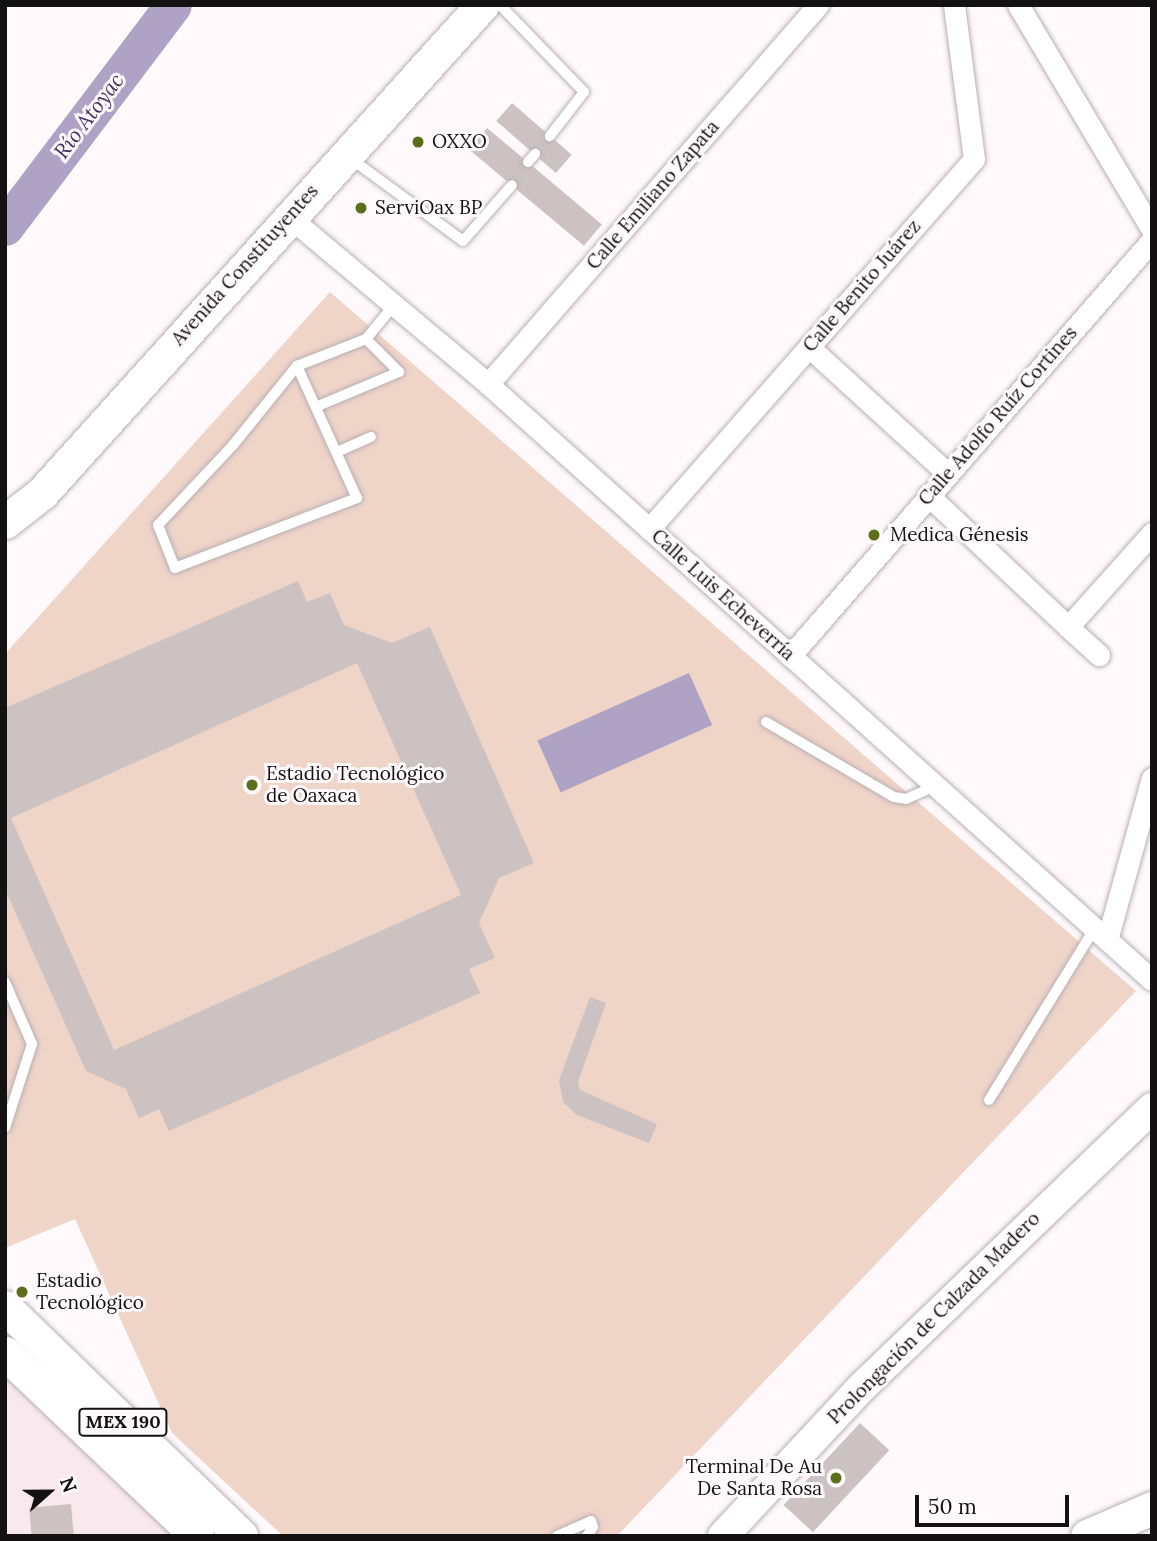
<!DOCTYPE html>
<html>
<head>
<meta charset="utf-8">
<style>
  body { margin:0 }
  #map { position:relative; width:1157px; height:1541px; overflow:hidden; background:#fff9fb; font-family:Lora,serif }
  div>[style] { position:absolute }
  .built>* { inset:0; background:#fae8ef }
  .green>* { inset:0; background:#efd4c8 }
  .water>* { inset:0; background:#afa3c5; transform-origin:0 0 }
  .river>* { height:37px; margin:-18.5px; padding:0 18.5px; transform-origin:18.5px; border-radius:18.5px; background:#afa3c5 }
  .building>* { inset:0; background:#ccc2c1; transform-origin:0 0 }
  .roads { filter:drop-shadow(0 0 2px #b8afb3) drop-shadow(0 0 2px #b8afb3) }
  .lane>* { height:10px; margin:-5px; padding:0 5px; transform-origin:5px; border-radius:5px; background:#fff }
  .street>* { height:21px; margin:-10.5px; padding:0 10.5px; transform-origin:10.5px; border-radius:10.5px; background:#fff }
  .secondary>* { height:30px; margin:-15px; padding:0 15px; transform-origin:15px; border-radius:15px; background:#fff }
  .primary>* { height:33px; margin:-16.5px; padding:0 16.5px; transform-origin:16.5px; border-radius:16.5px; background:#fff }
  .dots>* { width:19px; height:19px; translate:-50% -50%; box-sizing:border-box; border:4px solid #fff9fb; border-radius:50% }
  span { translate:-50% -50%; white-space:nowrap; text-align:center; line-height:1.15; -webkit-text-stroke:6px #fff9fb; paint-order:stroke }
  .shield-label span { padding:2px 5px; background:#fff9fb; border:2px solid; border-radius:5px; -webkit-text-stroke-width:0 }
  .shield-label { font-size:18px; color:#141112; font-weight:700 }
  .poi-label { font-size:19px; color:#141112 }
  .left { translate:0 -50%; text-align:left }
  .right { translate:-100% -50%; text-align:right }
  .street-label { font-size:19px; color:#141112 }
  .water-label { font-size:21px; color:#44305e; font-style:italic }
  .frame { position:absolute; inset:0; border:7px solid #141112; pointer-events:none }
  .north { position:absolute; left:14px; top:1457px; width:70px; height:70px; -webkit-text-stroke:5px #fff9fb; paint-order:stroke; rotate:69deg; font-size:19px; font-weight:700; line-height:28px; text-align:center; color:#141112 }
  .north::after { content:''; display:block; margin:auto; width:24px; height:32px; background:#141112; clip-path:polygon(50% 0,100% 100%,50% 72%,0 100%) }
  .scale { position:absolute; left:915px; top:1495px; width:154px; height:32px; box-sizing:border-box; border:4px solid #141112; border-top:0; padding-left:9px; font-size:21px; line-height:24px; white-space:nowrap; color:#141112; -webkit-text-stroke:5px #fff9fb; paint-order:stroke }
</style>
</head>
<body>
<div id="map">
  <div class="built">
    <i style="clip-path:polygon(5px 1377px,174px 1536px,5px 1536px)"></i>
  </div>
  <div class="green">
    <i style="clip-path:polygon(330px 292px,1136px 991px,617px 1536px,283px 1536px,172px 1433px,75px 1219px,5px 1248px,5px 654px)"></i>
  </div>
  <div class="water">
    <i style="left:689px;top:673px;width:57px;height:166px;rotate:66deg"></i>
  </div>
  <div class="river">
    <i style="left:5px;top:227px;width:278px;rotate:-52.9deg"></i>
  </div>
  <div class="building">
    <i style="left:512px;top:103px;width:79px;height:24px;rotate:41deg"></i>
    <i style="left:487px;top:128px;width:150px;height:28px;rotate:40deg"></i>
    <i style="clip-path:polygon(evenodd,298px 581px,307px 602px,330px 593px,344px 625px,392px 643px,430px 627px,534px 863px,499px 878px,479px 923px,495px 958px,469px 969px,480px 993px,169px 1131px,159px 1109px,139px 1118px,126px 1089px,86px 1071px,5px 889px,5px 708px,298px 581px,357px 663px,461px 895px,114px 1050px,11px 818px,357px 663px)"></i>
    <i style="clip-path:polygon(590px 997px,606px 1003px,578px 1082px,580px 1090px,657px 1124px,649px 1143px,577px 1115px,563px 1102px,559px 1080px)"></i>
    <i style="left:860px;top:1423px;width:40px;height:112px;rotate:43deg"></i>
    <i style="left:71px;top:1504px;width:32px;height:42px;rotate:85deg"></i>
  </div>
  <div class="roads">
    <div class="lane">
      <i style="left:500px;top:5px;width:121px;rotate:46deg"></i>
      <i style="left:584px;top:92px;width:56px;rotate:127.7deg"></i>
      <i style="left:350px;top:158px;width:140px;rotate:36.3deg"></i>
      <i style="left:463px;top:241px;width:74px;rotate:-48.8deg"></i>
      <i style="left:528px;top:162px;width:11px;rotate:-49deg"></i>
      <i style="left:297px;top:366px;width:145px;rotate:65.6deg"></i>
      <i style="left:357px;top:498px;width:195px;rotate:159deg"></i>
      <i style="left:175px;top:568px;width:46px;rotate:-111.6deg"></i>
      <i style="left:158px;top:525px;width:110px;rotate:-46.8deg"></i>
      <i style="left:233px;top:445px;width:102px;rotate:-51deg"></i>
      <i style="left:297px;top:366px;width:74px;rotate:-21.4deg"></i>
      <i style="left:318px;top:406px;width:88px;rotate:-22.8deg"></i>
      <i style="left:399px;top:372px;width:47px;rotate:-135deg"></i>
      <i style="left:366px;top:339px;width:44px;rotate:-50.5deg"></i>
      <i style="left:337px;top:452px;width:37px;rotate:-24deg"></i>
      <i style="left:766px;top:722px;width:148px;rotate:30.4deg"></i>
      <i style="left:894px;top:797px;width:12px;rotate:9deg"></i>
      <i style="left:906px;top:799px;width:32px;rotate:-24deg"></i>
      <i style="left:5px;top:982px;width:68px;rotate:66.5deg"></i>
      <i style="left:32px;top:1044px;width:88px;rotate:107.8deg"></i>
      <i style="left:989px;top:1100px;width:201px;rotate:-58.4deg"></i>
      <i style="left:557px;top:1536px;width:37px;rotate:-24deg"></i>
      <i style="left:591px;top:1521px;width:6px;rotate:72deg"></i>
      <i style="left:593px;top:1527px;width:11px;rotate:124deg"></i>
    </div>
    <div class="street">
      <i style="left:1018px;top:5px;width:262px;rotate:59.2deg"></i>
      <i style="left:288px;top:216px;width:261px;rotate:40deg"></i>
      <i style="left:488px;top:384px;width:892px;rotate:41.91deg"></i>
      <i style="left:809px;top:347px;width:187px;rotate:42.4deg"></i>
      <i style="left:488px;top:384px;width:503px;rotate:-48.95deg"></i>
      <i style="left:928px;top:495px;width:192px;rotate:43.3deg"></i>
      <i style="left:1068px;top:627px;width:126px;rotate:-48.2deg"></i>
      <i style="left:649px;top:529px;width:492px;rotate:-48.7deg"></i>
      <i style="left:974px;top:159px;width:155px;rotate:-97.4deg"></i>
      <i style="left:1068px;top:627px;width:42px;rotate:42.1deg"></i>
      <i style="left:790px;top:656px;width:551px;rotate:-48.97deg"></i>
      <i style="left:1107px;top:940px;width:168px;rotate:-74.5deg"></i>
    </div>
    <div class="secondary">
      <i style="left:723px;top:1536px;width:202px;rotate:-47deg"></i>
      <i style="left:861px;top:1388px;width:404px;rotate:-43.9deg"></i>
    </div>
    <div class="primary">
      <i style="left:5px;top:522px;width:47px;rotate:-38.1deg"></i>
      <i style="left:42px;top:493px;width:657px;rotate:-47.96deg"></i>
      <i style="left:5px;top:1307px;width:329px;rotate:44.1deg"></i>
      <i style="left:5px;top:1353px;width:265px;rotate:43.6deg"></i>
      <i style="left:1087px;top:1536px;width:71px;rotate:-23.3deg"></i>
    </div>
  </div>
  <div class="dots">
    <i style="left:418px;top:142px;background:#5d6e1b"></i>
    <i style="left:361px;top:208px;background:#5d6e1b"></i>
    <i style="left:874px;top:535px;background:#5d6e1b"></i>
    <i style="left:252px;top:785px;background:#5d6e1b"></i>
    <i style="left:22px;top:1292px;background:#5d6e1b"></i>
    <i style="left:836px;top:1478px;background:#5d6e1b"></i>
  </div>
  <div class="shield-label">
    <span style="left:123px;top:1422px">MEX 190</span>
  </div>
  <div class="poi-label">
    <span class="left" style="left:432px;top:142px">OXXO</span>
    <span class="left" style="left:375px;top:208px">ServiOax BP</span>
    <span class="left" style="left:890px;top:535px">Medica Génesis</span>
    <span class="left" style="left:266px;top:785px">Estadio Tecnológico<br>de Oaxaca</span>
    <span class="left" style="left:36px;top:1292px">Estadio<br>Tecnológico</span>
    <span class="right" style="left:822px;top:1478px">Terminal De Au<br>De Santa Rosa</span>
  </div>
  <div class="street-label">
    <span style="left:653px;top:195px;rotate:-49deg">Calle Emiliano Zapata</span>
    <span style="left:245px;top:265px;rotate:-48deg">Avenida Constituyentes</span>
    <span style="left:862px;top:286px;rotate:-49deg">Calle Benito Juárez</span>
    <span style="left:998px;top:416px;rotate:-49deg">Calle Adolfo Ruíz Cortines</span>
    <span style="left:723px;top:595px;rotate:42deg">Calle Luis Echeverría</span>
    <span style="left:934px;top:1318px;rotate:-45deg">Prolongación de Calzada Madero</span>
  </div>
  <div class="water-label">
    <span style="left:89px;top:116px;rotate:-53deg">Río Atoyac</span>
  </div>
  <div class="frame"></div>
  <div class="north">N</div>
  <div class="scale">50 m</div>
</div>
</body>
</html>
